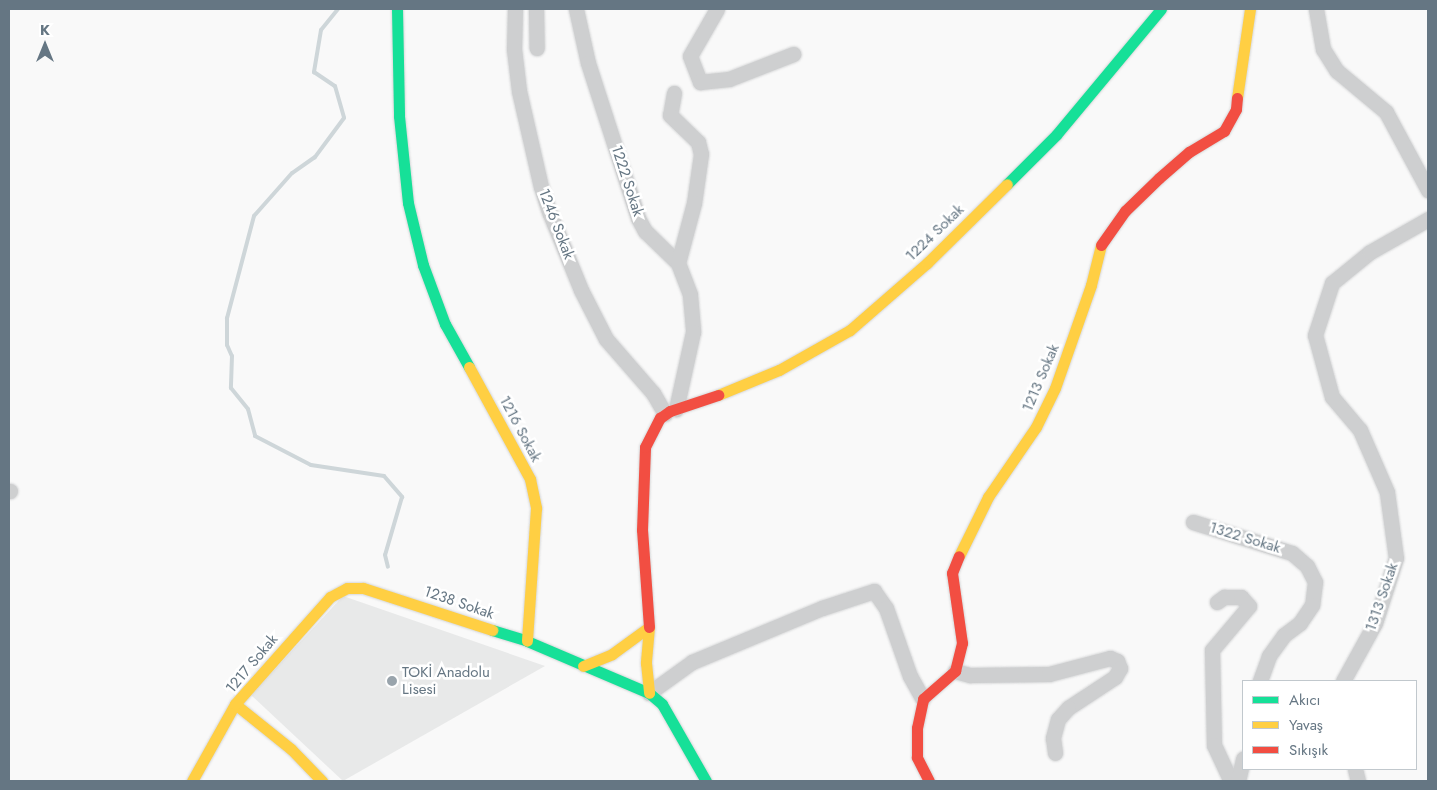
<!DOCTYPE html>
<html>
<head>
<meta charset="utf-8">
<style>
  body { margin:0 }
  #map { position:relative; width:1437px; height:790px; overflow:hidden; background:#f9f9f9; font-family:Jost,sans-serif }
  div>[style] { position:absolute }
  .built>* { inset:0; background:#e8e9e9 }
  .stream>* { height:4px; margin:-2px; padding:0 2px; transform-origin:2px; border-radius:2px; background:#ced6d9 }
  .roads { filter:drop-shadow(0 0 1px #d5d6d7) drop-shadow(0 0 1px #d5d6d7) }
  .street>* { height:15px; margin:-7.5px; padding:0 7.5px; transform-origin:7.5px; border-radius:7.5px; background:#cecfd0 }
  .fast>* { height:11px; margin:-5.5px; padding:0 5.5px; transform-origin:5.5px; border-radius:5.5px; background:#16e098 }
  .slow>* { height:11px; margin:-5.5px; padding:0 5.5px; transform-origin:5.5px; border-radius:5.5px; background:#ffcf43 }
  .jam>* { height:11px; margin:-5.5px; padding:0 5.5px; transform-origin:5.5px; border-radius:5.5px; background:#f24e42 }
  .dots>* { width:14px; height:14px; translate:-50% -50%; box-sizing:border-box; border:2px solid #fff; border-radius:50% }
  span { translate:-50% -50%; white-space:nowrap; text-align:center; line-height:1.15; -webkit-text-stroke:5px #fff; paint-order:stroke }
  .street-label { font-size:15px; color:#657683 }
  .poi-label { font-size:15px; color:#657683 }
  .left { translate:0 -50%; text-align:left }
  .frame { position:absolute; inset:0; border:10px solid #657683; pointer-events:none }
  .legend { position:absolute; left:1242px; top:680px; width:175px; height:90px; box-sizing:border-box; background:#fff; border:1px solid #c1c8cd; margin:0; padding:6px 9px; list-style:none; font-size:15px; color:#657683 }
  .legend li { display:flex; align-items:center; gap:10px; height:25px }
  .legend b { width:25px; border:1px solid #c1c8cd }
  .north { position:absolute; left:20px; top:20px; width:50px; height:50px; -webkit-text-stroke:4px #fff; paint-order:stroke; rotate:0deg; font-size:14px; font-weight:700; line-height:20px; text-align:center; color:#657683 }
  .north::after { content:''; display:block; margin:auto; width:18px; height:22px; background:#657683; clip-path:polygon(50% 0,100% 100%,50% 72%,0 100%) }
</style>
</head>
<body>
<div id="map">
  <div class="built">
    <i style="clip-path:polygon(343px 596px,545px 666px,343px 781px,251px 695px)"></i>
  </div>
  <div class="stream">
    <i style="left:338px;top:9px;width:27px;rotate:129deg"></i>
    <i style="left:321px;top:30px;width:43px;rotate:99.5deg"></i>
    <i style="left:314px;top:72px;width:25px;rotate:34deg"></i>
    <i style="left:335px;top:86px;width:33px;rotate:74deg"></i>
    <i style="left:344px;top:118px;width:49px;rotate:126.6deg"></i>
    <i style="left:315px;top:157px;width:28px;rotate:145deg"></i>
    <i style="left:292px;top:173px;width:57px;rotate:131.5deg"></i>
    <i style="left:254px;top:216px;width:106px;rotate:104.8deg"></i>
    <i style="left:227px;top:318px;width:27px;rotate:90deg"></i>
    <i style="left:227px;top:345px;width:12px;rotate:66deg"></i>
    <i style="left:232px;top:356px;width:32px;rotate:92deg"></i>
    <i style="left:231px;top:388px;width:27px;rotate:51deg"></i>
    <i style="left:248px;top:409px;width:28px;rotate:75deg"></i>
    <i style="left:255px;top:436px;width:63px;rotate:27.4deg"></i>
    <i style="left:311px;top:465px;width:74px;rotate:8.6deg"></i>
    <i style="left:384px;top:476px;width:28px;rotate:49deg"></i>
    <i style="left:402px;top:497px;width:60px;rotate:106.3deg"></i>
    <i style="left:385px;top:555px;width:12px;rotate:76deg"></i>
  </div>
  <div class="roads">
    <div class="street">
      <i style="left:515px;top:9px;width:40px;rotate:91.4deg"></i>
      <i style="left:514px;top:49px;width:42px;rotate:83.2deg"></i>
      <i style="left:519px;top:91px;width:98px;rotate:77.1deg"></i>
      <i style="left:541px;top:187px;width:28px;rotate:72deg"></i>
      <i style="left:550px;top:214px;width:82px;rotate:67.8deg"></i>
      <i style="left:581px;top:290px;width:55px;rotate:63deg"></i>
      <i style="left:606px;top:339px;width:72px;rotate:49deg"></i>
      <i style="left:653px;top:393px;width:24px;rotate:60deg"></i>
      <i style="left:536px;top:9px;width:39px;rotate:89deg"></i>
      <i style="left:576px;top:9px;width:55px;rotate:77.5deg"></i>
      <i style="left:588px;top:63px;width:163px;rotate:72.1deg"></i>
      <i style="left:638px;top:218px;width:15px;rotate:62deg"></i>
      <i style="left:645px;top:231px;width:46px;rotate:44.1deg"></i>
      <i style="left:678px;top:263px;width:34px;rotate:69deg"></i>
      <i style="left:690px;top:295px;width:37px;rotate:85deg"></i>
      <i style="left:693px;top:332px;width:79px;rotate:102.4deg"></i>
      <i style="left:717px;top:9px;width:54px;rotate:119.9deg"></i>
      <i style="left:690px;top:56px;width:28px;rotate:69deg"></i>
      <i style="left:700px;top:82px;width:29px;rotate:-6deg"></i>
      <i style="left:729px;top:79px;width:69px;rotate:-21.3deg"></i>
      <i style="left:1316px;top:9px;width:41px;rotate:80.1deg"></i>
      <i style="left:1323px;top:49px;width:26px;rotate:58deg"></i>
      <i style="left:1337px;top:71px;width:64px;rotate:39.9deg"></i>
      <i style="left:1386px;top:112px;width:89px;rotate:61.7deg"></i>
      <i style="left:674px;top:93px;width:22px;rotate:100deg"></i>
      <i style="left:670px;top:115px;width:39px;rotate:44deg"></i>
      <i style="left:698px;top:142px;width:12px;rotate:76deg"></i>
      <i style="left:701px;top:154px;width:49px;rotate:98.1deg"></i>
      <i style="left:694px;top:203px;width:62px;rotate:104.9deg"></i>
      <i style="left:9px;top:491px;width:1px"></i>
      <i style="left:1193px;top:522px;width:104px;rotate:17.4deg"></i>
      <i style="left:1292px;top:553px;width:20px;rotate:41deg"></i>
      <i style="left:1307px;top:566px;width:18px;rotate:63deg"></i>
      <i style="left:1315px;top:582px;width:23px;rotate:97deg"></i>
      <i style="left:1312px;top:605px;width:22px;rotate:124deg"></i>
      <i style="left:1300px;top:623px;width:20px;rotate:143deg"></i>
      <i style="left:1284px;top:635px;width:26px;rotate:126deg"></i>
      <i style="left:1269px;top:656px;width:27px;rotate:110deg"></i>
      <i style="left:1217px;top:602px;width:9px;rotate:-36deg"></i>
      <i style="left:1224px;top:597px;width:17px"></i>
      <i style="left:1241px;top:597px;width:12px;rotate:48deg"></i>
      <i style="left:1249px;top:606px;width:57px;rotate:130.1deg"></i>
      <i style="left:1212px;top:650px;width:95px;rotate:88.8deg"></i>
      <i style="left:1214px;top:745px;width:40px;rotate:65deg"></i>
      <i style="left:955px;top:671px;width:16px;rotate:15deg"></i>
      <i style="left:970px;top:675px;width:79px;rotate:-0.7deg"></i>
      <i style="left:1049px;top:674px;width:63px;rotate:-14.7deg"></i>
      <i style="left:1110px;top:658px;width:8px;rotate:23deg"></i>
      <i style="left:1117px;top:661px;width:8px;rotate:67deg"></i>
      <i style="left:1120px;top:668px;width:10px;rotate:119deg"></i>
      <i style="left:1115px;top:677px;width:56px;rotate:146.6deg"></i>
      <i style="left:1068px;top:708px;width:15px;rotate:132deg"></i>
      <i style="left:1058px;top:719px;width:20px;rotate:105deg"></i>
      <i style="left:1053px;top:738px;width:15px;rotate:82deg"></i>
      <i style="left:1343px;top:681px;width:66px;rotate:-61.1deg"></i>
      <i style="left:1375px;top:623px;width:68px;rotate:-72.1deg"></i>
      <i style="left:1396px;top:558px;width:67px;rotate:-97.8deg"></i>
      <i style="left:1387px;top:492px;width:68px;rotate:-113.5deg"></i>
      <i style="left:1360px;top:430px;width:43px;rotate:-130.3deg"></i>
      <i style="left:1332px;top:397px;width:64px;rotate:-105.3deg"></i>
      <i style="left:1315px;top:335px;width:55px;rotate:-71.9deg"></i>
      <i style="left:1332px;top:283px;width:49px;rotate:-39.2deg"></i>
      <i style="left:1370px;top:252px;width:67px;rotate:-29.6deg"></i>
      <i style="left:649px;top:693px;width:53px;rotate:-35.8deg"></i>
      <i style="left:692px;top:662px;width:141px;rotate:-22.6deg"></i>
      <i style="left:822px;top:608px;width:55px;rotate:-18.1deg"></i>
      <i style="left:874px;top:591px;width:21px;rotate:55deg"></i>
      <i style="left:886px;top:608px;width:72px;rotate:70.6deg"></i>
      <i style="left:910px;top:676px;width:26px;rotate:61deg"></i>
      <i style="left:1355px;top:769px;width:12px;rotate:76deg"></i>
      <i style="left:1238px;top:781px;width:23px;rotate:-77deg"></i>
    </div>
    <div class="fast">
      <i style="left:397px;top:9px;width:107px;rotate:88.9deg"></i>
      <i style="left:399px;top:116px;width:87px;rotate:84.1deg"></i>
      <i style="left:408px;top:203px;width:64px;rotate:76.4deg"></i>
      <i style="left:423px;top:265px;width:63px;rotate:69.6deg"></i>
      <i style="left:445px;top:324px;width:49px;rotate:60.8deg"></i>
      <i style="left:1007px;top:184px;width:69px;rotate:-45deg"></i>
      <i style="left:1056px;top:135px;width:164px;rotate:-50.2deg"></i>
      <i style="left:492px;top:630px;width:37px;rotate:17deg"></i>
      <i style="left:527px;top:641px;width:133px;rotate:23.1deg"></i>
      <i style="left:649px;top:693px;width:17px;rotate:40deg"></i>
      <i style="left:662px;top:704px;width:89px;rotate:60.3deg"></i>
    </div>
    <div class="slow">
      <i style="left:1237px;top:98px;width:90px;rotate:-81.7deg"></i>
      <i style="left:469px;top:367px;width:128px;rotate:61.4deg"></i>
      <i style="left:530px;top:479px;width:30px;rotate:78deg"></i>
      <i style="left:536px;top:508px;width:133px;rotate:93.9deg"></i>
      <i style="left:718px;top:395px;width:66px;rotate:-22.3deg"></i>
      <i style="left:779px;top:370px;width:81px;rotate:-29.4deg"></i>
      <i style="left:850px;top:330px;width:102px;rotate:-41deg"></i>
      <i style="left:927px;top:263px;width:112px;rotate:-44.6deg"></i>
      <i style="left:959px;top:556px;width:66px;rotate:-63.8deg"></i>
      <i style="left:988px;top:497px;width:85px;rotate:-55.6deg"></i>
      <i style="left:1036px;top:427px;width:43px;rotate:-64deg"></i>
      <i style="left:1055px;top:388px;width:109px;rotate:-70.7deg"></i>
      <i style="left:1091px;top:285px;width:41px;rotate:-76deg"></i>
      <i style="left:583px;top:666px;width:31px;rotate:-22deg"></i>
      <i style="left:612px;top:654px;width:46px;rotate:-36.1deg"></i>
      <i style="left:649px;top:627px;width:36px;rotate:95deg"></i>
      <i style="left:646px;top:663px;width:30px;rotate:84deg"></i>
      <i style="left:235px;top:704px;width:72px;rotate:38.8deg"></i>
      <i style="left:291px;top:749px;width:45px;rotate:45.9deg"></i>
      <i style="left:192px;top:781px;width:88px;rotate:-60.8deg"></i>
      <i style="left:235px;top:704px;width:143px;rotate:-48.4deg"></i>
      <i style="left:330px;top:597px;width:19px;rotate:-28deg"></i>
      <i style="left:347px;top:588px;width:16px"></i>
      <i style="left:363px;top:588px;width:136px;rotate:18deg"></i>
    </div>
    <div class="jam">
      <i style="left:1101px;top:245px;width:42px;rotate:-54.8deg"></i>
      <i style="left:1125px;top:211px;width:47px;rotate:-44.1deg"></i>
      <i style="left:1159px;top:178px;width:40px;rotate:-41deg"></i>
      <i style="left:1189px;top:152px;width:41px;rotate:-31deg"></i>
      <i style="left:1224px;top:131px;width:25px;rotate:-61deg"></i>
      <i style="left:1236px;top:109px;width:11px;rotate:-85deg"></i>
      <i style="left:649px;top:627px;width:97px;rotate:-94.1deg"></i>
      <i style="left:642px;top:530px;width:83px;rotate:-87.9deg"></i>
      <i style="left:645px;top:447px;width:33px;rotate:-63deg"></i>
      <i style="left:660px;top:418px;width:12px;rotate:-35deg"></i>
      <i style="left:670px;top:411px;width:51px;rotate:-18.4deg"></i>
      <i style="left:929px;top:781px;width:27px;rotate:-117deg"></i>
      <i style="left:917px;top:757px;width:29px;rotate:-90deg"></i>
      <i style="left:917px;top:728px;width:30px;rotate:-78deg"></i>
      <i style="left:923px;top:699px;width:43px;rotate:-41.2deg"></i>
      <i style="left:955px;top:671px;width:29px;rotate:-76deg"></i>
      <i style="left:962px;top:643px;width:71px;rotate:-98.1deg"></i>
      <i style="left:952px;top:573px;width:18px;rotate:-68deg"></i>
    </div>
  </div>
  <div class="dots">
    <i style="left:392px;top:681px;background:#99a4ac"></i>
  </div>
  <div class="street-label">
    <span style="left:627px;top:181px;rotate:72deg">1222 Sokak</span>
    <span style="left:556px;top:224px;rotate:69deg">1246 Sokak</span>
    <span style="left:935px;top:233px;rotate:-44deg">1224 Sokak</span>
    <span style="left:1041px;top:378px;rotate:-67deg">1213 Sokak</span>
    <span style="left:520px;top:429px;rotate:62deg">1216 Sokak</span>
    <span style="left:1245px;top:538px;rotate:17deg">1322 Sokak</span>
    <span style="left:1382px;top:597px;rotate:-71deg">1313 Sokak</span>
    <span style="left:459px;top:603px;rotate:19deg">1238 Sokak</span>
    <span style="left:252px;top:664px;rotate:-50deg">1217 Sokak</span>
  </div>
  <div class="poi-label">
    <span class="left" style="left:402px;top:681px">TOKİ Anadolu<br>Lisesi</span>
  </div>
  <div class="frame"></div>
  <ul class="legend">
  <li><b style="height:6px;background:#16e098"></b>Akıcı</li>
  <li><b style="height:6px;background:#ffcf43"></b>Yavaş</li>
  <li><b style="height:6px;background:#f24e42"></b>Sıkışık</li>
  </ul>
  <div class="north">K</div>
</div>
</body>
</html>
